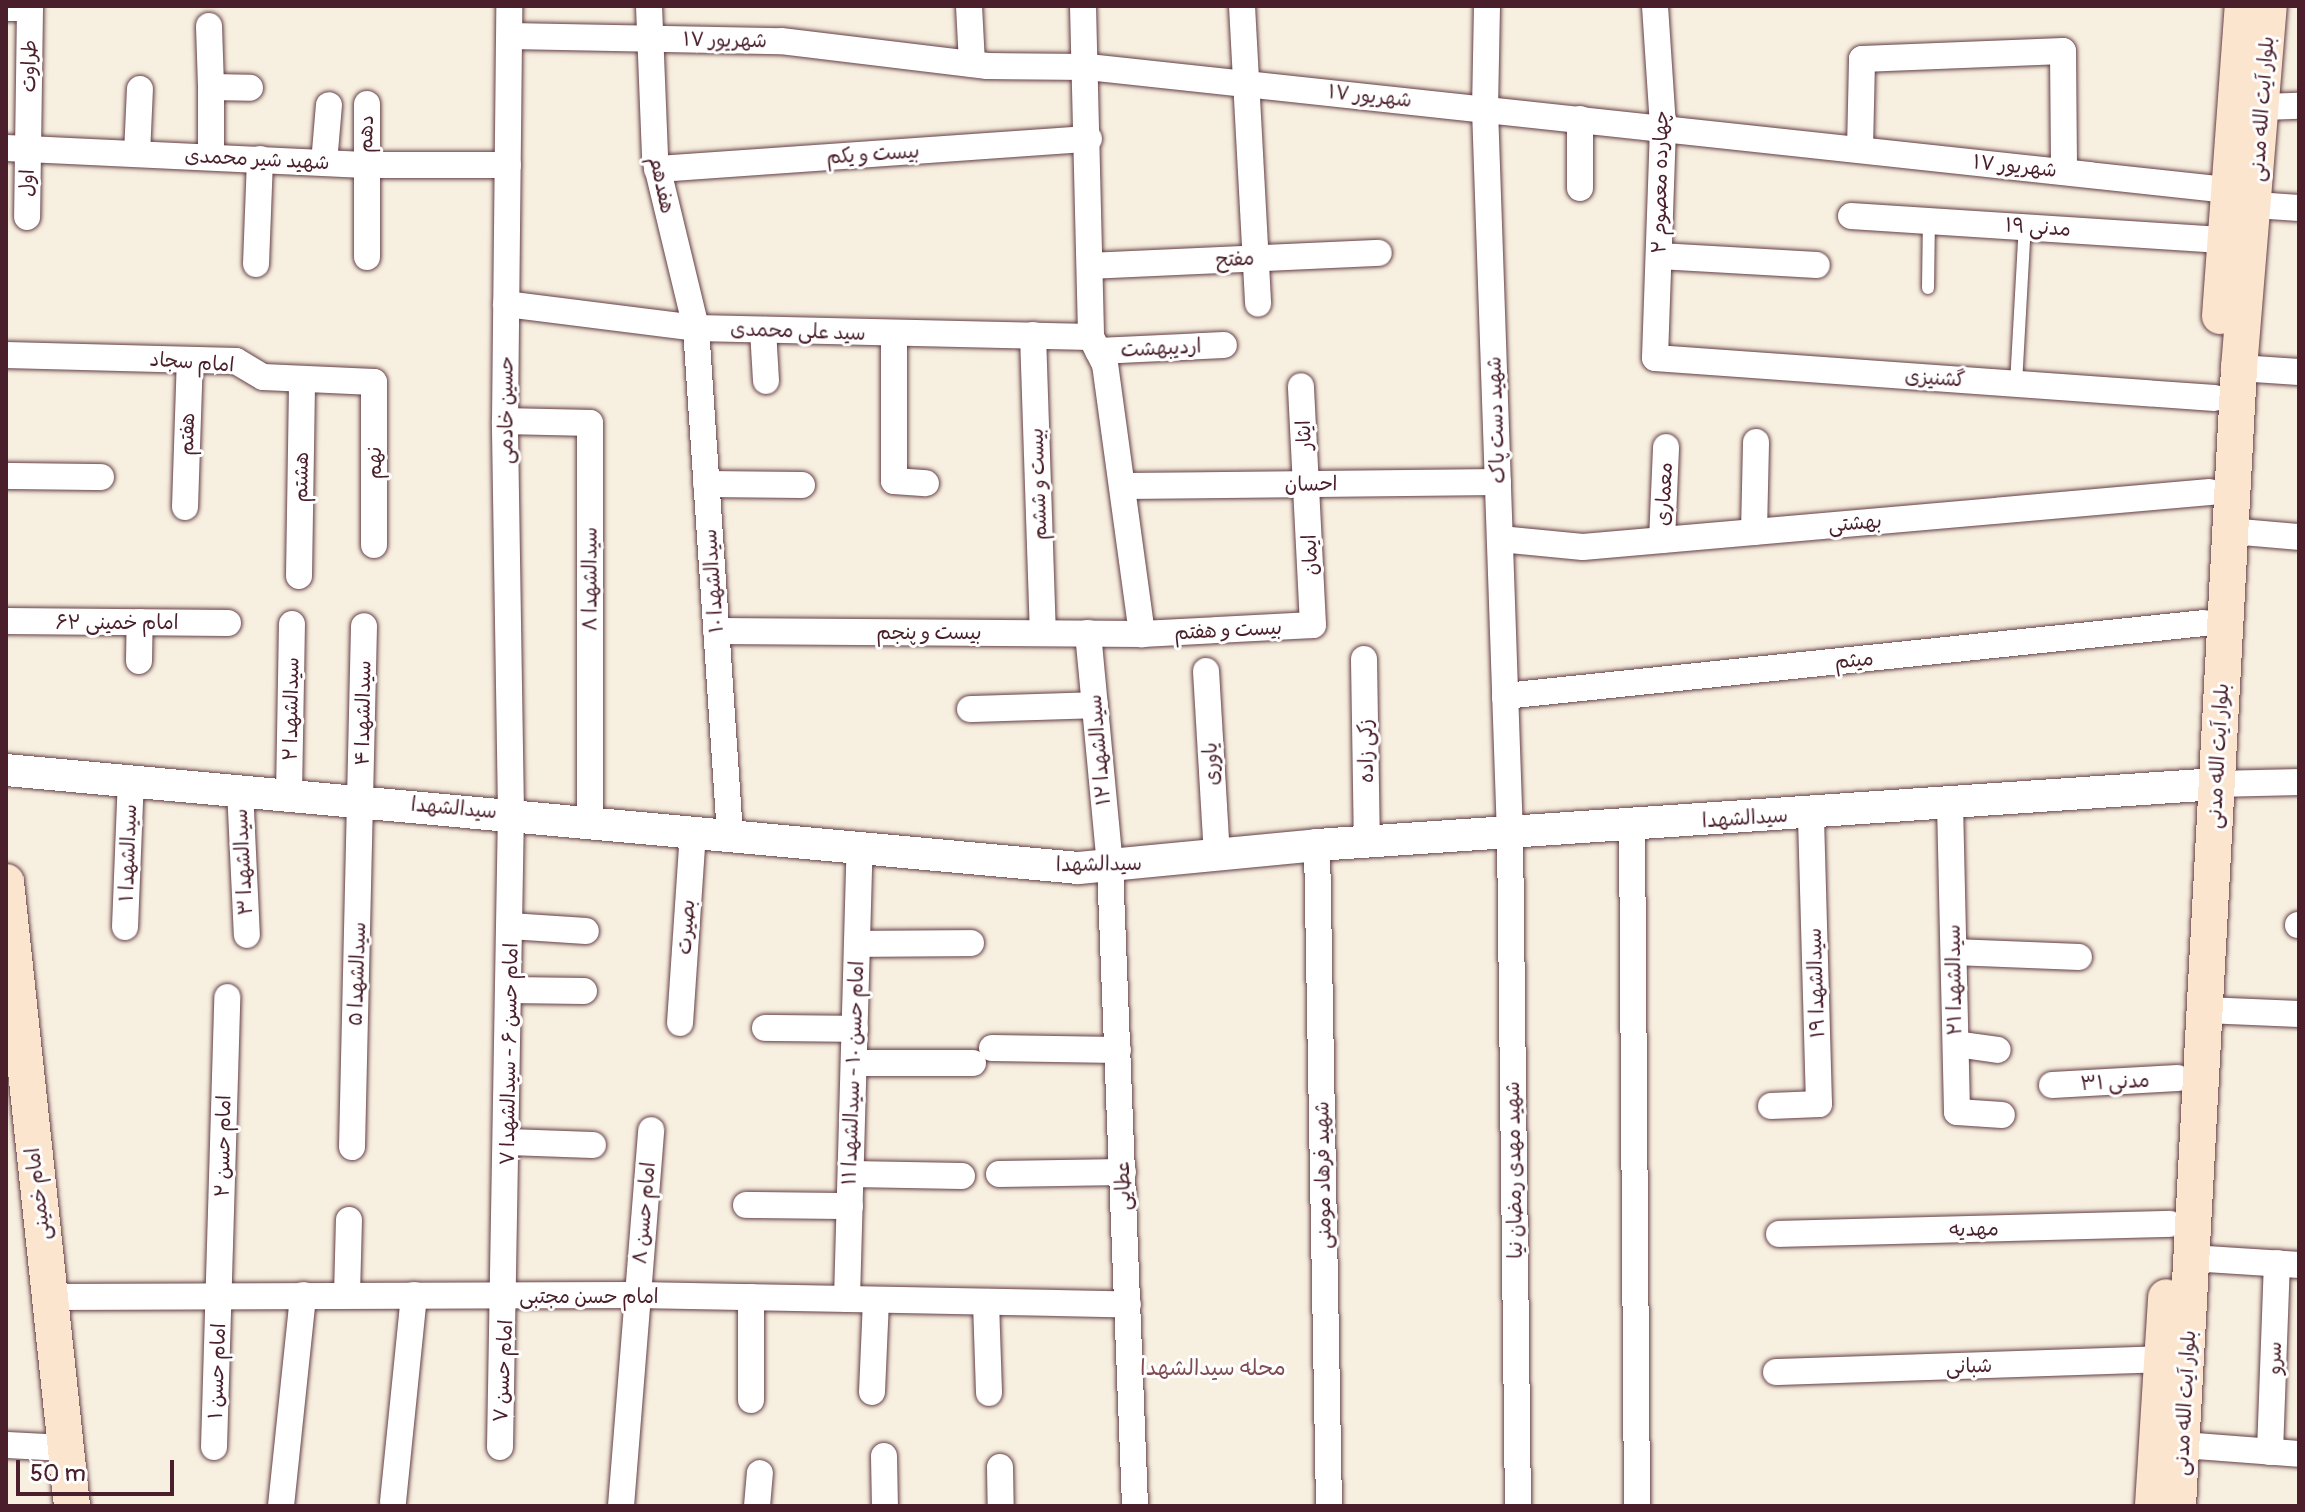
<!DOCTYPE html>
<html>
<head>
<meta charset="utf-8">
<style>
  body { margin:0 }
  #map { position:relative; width:2305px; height:1512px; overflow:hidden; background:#f7efdf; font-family:Pangolin,"Playpen Sans Arabic",sans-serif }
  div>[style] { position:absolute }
  .roads { filter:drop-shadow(0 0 2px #643e46) drop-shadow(0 0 2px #643e46) }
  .service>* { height:12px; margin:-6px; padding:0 6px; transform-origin:6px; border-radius:6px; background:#fff }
  .minor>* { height:26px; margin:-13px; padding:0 13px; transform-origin:13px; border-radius:13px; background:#fff }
  .tertiary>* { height:32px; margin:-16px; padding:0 16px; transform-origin:16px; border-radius:16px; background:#fff }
  .secondary>* { height:36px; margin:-18px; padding:0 18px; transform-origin:18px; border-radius:18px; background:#fce5cf }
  span { translate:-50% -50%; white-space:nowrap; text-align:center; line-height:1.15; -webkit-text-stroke:6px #fff; paint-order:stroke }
  .street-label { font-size:20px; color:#4a1f2b }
  .neighbourhood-label { font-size:22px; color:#7e4d52 }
  .frame { position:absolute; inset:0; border:8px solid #4a1f2b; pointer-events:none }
  .scale { position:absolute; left:16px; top:1460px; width:158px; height:36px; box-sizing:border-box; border:4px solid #4a1f2b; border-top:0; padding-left:10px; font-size:24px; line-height:28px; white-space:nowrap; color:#4a1f2b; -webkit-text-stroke:6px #fff; paint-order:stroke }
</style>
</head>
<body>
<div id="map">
  <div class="roads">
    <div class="service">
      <i style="left:1928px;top:288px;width:68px;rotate:-89.2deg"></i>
      <i style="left:2016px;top:384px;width:159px;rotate:-86.8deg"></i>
    </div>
    <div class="minor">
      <i style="left:649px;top:6px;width:152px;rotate:87.7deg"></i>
      <i style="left:655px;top:158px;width:175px;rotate:76.4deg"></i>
      <i style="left:696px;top:328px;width:507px;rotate:86.16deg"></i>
      <i style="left:969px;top:6px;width:58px;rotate:87deg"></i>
      <i style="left:1083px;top:6px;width:331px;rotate:88.6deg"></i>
      <i style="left:1091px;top:337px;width:30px;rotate:63deg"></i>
      <i style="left:1105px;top:364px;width:273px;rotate:82.2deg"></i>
      <i style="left:1242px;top:6px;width:298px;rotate:86.9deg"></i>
      <i style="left:1487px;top:6px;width:103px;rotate:91.1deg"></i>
      <i style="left:1485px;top:109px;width:726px;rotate:88.03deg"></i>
      <i style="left:1510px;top:835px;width:671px;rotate:89.32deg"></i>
      <i style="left:1655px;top:6px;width:122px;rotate:86.2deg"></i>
      <i style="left:1663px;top:128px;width:230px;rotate:92deg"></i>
      <i style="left:1655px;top:358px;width:561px;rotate:4.09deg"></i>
      <i style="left:6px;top:8px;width:24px"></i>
      <i style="left:30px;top:8px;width:209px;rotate:90.8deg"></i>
      <i style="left:209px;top:26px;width:61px;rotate:88.1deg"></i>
      <i style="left:510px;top:36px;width:271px;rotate:1.1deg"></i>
      <i style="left:781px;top:41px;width:208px;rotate:6.9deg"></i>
      <i style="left:987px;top:66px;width:101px;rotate:0.6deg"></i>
      <i style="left:1088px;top:67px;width:1147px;rotate:6.16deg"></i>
      <i style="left:2263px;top:107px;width:36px;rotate:-2deg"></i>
      <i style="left:1580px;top:119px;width:69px;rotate:90deg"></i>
      <i style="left:6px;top:148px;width:359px;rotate:2.7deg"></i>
      <i style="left:365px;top:165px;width:143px"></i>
      <i style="left:1860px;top:149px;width:90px;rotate:-88.7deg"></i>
      <i style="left:1862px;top:59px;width:201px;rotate:-2.3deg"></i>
      <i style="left:2063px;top:51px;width:121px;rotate:89.5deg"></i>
      <i style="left:137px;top:154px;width:65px;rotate:-87.4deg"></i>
      <i style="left:211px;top:157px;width:70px;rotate:-90deg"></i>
      <i style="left:211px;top:87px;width:39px;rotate:1deg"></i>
      <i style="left:324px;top:163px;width:58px;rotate:-85.1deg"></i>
      <i style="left:657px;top:169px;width:433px;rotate:-4deg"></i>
      <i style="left:2255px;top:205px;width:44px;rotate:3.9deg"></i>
      <i style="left:1851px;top:216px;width:375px;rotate:3.7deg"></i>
      <i style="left:1659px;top:256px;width:158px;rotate:3.3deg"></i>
      <i style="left:367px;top:257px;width:153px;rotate:-90deg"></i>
      <i style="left:256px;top:264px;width:105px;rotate:-87.8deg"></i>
      <i style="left:1090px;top:266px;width:289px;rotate:-2.6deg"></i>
      <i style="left:506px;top:304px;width:192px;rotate:7.2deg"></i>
      <i style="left:696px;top:328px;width:395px;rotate:1.3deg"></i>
      <i style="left:763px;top:330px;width:51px;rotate:86.6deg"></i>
      <i style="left:894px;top:334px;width:147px;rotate:90deg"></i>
      <i style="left:894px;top:481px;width:32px;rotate:4deg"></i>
      <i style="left:1033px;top:335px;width:298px;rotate:88.1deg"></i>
      <i style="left:1098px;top:351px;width:126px;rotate:-2.7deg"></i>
      <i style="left:6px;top:355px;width:230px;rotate:1.5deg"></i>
      <i style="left:236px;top:361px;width:31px;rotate:31deg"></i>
      <i style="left:263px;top:377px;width:111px;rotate:2.6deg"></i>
      <i style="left:374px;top:382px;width:163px;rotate:90deg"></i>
      <i style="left:2239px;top:368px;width:60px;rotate:3.8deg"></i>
      <i style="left:505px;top:421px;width:85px;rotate:1.3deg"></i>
      <i style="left:590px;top:423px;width:398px;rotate:90deg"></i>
      <i style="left:6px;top:476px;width:95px;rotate:0.6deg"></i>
      <i style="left:706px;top:484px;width:96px;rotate:0.6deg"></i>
      <i style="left:1124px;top:486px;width:374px;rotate:-0.6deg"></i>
      <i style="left:185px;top:507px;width:147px;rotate:-88.1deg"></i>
      <i style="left:2230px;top:531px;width:69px;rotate:5deg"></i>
      <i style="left:1754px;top:532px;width:90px;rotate:-88.7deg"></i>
      <i style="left:1500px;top:539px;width:83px;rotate:5.5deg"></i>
      <i style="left:1583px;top:547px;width:629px;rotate:-5.01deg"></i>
      <i style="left:1662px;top:540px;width:93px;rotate:-87.5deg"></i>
      <i style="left:299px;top:576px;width:197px;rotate:-89.1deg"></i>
      <i style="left:6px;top:621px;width:222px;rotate:0.5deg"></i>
      <i style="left:716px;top:631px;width:426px;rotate:0.4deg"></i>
      <i style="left:1142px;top:634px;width:171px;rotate:-3deg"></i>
      <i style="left:1313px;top:625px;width:239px;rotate:-92.9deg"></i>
      <i style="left:1088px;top:633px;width:234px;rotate:84.6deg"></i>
      <i style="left:1110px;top:866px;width:640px;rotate:87.76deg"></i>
      <i style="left:1364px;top:659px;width:183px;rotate:89.1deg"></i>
      <i style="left:139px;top:661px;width:39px;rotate:-89deg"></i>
      <i style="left:1206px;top:671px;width:185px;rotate:86.6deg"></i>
      <i style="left:1505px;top:696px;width:703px;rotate:-5.96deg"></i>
      <i style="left:970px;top:709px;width:125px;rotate:-1.8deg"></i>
      <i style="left:2217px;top:784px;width:82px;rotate:-1.4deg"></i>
      <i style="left:240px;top:789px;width:146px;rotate:87.3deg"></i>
      <i style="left:289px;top:794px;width:170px;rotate:-89deg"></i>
      <i style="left:1950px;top:803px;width:309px;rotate:88.7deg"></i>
      <i style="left:1957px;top:1112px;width:45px;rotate:3.8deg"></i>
      <i style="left:1632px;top:826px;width:680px;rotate:89.58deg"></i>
      <i style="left:1317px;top:845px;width:661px;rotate:88.96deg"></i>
      <i style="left:2298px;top:925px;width:1px"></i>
      <i style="left:510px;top:926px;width:76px;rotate:3.8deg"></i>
      <i style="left:125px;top:927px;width:147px;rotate:-87.7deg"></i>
      <i style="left:857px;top:944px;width:114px;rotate:-0.5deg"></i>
      <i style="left:1954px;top:952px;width:125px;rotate:2.3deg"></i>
      <i style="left:509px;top:990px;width:75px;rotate:0.8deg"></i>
      <i style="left:2205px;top:1010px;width:94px;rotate:2.4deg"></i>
      <i style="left:680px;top:1023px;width:192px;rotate:-86.1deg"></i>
      <i style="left:765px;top:1028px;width:90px;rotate:0.6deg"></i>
      <i style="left:1956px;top:1044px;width:42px;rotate:8.1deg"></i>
      <i style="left:992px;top:1048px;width:126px;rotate:0.9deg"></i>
      <i style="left:854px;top:1063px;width:119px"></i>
      <i style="left:2052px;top:1085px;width:126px;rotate:-3.2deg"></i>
      <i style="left:1771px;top:1106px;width:48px;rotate:-2.4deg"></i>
      <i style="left:1819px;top:1104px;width:291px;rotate:-91.6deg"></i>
      <i style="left:508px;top:1142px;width:85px;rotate:2deg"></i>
      <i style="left:352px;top:1147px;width:521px;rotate:-88.68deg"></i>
      <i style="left:851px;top:1174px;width:111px;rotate:1deg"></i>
      <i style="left:999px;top:1174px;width:124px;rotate:-0.9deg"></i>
      <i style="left:746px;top:1205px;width:104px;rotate:0.6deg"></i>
      <i style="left:1779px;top:1234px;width:391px;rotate:-1.5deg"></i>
      <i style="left:2192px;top:1258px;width:107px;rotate:3.7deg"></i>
      <i style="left:347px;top:1295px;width:75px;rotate:-88.5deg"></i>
      <i style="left:50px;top:1297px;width:587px;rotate:-0.2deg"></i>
      <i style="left:637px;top:1295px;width:491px;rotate:1.1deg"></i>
      <i style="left:847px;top:1299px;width:453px;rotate:-88.4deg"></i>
      <i style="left:986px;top:1302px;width:91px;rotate:88.1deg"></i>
      <i style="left:1776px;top:1372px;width:386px;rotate:-1.9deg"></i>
      <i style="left:872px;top:1392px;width:92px;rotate:-87.5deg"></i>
      <i style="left:751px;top:1400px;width:103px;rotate:-90deg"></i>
      <i style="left:6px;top:1445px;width:60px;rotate:2.9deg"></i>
      <i style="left:2183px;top:1445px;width:116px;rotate:4.4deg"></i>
      <i style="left:214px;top:1447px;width:450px;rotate:-88.3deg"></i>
      <i style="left:500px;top:1447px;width:634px;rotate:-89.01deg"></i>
      <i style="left:511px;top:813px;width:392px;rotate:-90.9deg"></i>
      <i style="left:505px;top:421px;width:415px;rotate:-89.4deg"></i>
      <i style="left:2270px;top:1452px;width:189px;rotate:-87.9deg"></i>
      <i style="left:884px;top:1456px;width:50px;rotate:88.9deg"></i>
      <i style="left:1000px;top:1467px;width:39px;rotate:89deg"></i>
      <i style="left:393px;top:1502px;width:208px;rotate:-84.2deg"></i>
      <i style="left:281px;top:1506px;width:212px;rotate:-84deg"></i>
      <i style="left:621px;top:1506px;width:377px;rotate:-85.4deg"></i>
      <i style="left:757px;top:1506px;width:33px;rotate:-85deg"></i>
    </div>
    <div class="tertiary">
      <i style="left:6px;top:770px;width:1077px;rotate:5.22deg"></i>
      <i style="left:1079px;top:868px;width:239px;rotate:-5.5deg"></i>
      <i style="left:1317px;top:845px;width:902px;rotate:-3.88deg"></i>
    </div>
    <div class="secondary">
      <i style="left:2220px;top:316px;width:311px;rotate:-85.8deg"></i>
      <i style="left:6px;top:882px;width:627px;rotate:83.96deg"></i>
      <i style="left:2153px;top:1506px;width:209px;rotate:-86.4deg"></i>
      <i style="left:2178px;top:1506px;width:1140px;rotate:-86.93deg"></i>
      <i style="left:2239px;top:368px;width:363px;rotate:-85.3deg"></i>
    </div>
  </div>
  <div class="street-label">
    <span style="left:725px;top:40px;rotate:1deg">۱۷ شهریور</span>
    <span style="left:29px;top:66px;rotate:-89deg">طراوت</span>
    <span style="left:1370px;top:96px;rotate:6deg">۱۷ شهریور</span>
    <span style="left:2262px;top:109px;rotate:-86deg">بلوار آیت الله مدنی</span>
    <span style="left:366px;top:134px;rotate:-88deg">دهم</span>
    <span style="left:873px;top:154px;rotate:-4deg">بیست و یکم</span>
    <span style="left:257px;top:159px;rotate:3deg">شهید شیر محمدی</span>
    <span style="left:2015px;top:166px;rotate:6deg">۱۷ شهریور</span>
    <span style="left:1660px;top:182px;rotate:-89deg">چهارده معصوم ۲</span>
    <span style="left:27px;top:183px;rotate:-89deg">اول</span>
    <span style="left:662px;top:185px;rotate:78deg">هفدهم</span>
    <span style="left:2038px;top:227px;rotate:4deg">مدنی ۱۹</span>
    <span style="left:1235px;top:259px;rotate:-3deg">مفتح</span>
    <span style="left:798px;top:331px;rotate:2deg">سید علی محمدی</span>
    <span style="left:1161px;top:348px;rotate:-3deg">اردیبهشت</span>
    <span style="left:192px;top:362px;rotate:4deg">امام سجاد</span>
    <span style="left:1935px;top:378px;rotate:4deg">گشنیزی</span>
    <span style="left:506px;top:410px;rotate:-90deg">حسین خادمی</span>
    <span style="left:1496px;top:420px;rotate:-92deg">شهید دست پاک</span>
    <span style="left:187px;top:434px;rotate:-88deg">هفتم</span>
    <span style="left:1304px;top:435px;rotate:-93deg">ایثار</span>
    <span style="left:374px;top:463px;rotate:-90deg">نهم</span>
    <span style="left:301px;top:477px;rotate:-89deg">هشتم</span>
    <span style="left:1038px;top:484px;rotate:-92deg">بیست و ششم</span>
    <span style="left:1311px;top:484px;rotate:-1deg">احسان</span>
    <span style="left:1664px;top:494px;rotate:-87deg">معماری</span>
    <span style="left:1855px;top:523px;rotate:-5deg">بهشتی</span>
    <span style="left:1310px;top:555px;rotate:-93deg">ایمان</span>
    <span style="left:590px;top:579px;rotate:-90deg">سیدالشهدا ۸</span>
    <span style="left:713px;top:581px;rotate:-94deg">سیدالشهدا ۱۰</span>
    <span style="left:117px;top:622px">امام خمینی ۶۲</span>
    <span style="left:1228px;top:630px;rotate:-3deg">بیست و هفتم</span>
    <span style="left:929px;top:632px">بیست و پنجم</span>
    <span style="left:1854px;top:660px;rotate:-6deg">میثم</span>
    <span style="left:291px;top:709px;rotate:-89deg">سیدالشهدا ۲</span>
    <span style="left:363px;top:713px;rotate:-89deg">سیدالشهدا ۴</span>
    <span style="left:1099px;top:750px;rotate:-95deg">سیدالشهدا ۱۲</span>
    <span style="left:1366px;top:751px;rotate:-91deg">زکی زاده</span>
    <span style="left:2218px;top:756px;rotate:-87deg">بلوار آیت الله مدنی</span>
    <span style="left:1211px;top:764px;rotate:-93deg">یاوری</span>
    <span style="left:454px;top:808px;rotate:5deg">سیدالشهدا</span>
    <span style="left:1745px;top:818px;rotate:-4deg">سیدالشهدا</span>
    <span style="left:128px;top:853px;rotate:-88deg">سیدالشهدا ۱</span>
    <span style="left:243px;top:862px;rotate:-93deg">سیدالشهدا ۳</span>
    <span style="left:1099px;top:864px;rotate:-1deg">سیدالشهدا</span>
    <span style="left:686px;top:927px;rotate:-86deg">بصیرت</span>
    <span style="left:357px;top:974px;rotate:-88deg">سیدالشهدا ۵</span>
    <span style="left:1954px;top:980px;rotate:-91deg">سیدالشهدا ۲۱</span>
    <span style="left:1816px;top:983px;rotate:-92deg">سیدالشهدا ۱۹</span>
    <span style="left:509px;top:1054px;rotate:-89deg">امام حسن ۶ - سیدالشهدا ۷</span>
    <span style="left:853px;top:1073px;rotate:-88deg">امام حسن ۱۰ - سیدالشهدا ۱۱</span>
    <span style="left:2115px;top:1082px;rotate:-3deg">مدنی ۳۱</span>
    <span style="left:223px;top:1146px;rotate:-89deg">امام حسن ۲</span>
    <span style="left:1514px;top:1170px;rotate:-91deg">شهید مهدی رمضان نیا</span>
    <span style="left:1323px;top:1175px;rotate:-91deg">شهید فرهاد مومنی</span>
    <span style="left:1123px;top:1186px;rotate:-92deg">عطایی</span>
    <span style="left:38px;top:1194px;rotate:-97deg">امام خمینی</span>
    <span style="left:644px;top:1213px;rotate:-85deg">امام حسن ۸</span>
    <span style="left:1974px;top:1229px;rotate:-1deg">مهدیه</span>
    <span style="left:589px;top:1296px">امام حسن مجتبی</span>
    <span style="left:2274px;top:1358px;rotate:-88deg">سرو</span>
    <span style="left:1969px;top:1366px;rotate:-2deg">شبانی</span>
    <span style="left:217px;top:1371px;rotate:-88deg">امام حسن ۱</span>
    <span style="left:503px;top:1371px;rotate:-87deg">امام حسن ۷</span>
    <span style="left:2185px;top:1403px;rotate:-87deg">بلوار آیت الله مدنی</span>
  </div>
  <div class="neighbourhood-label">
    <span style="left:1213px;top:1369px">محله سیدالشهدا</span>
  </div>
  <div class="frame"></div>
  <div class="scale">50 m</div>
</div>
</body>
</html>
